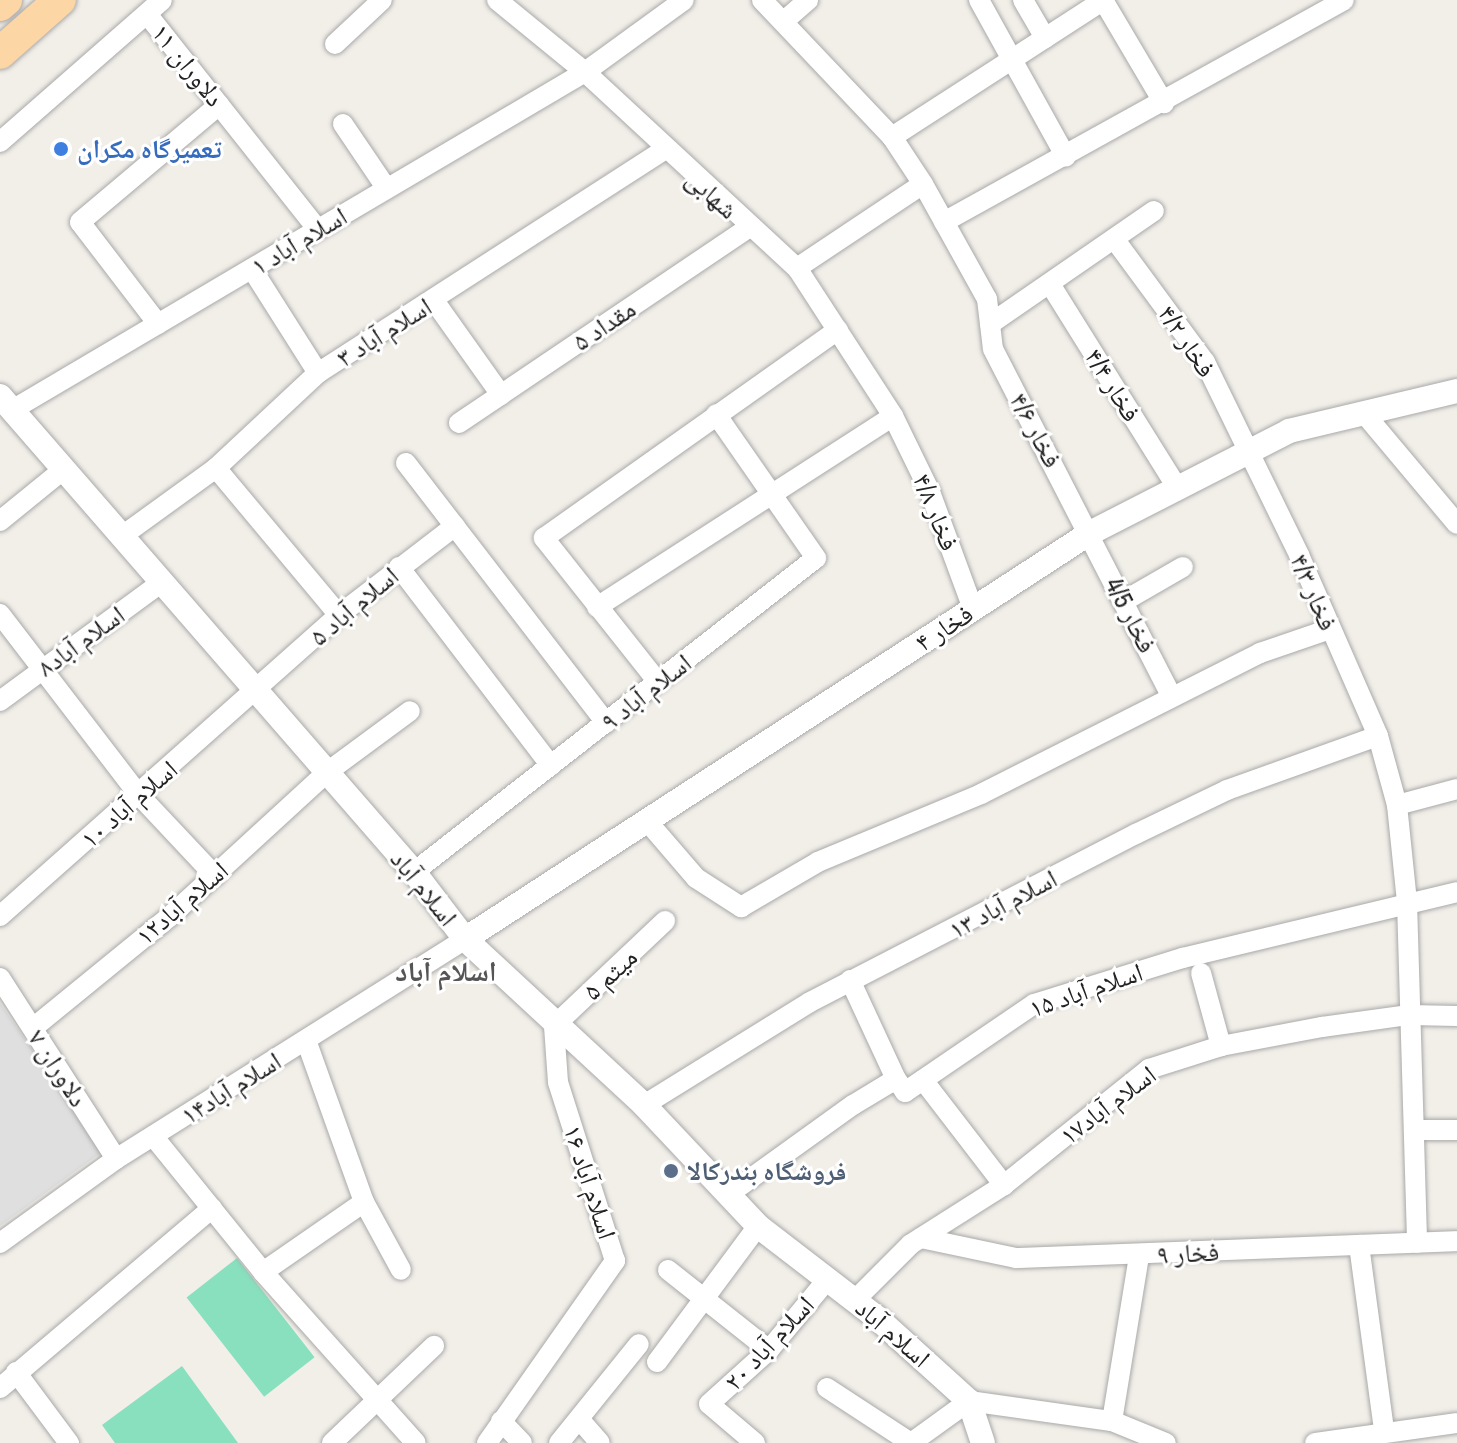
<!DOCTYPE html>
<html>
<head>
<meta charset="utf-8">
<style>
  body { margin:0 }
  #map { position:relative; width:1457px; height:1443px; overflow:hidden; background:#f2efe9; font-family:"Archivo Narrow","Noto Naskh Arabic",sans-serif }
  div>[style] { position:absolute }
  .residential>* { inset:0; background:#e0dfdf }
  .pitch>* { inset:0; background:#88e0be; transform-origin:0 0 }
  .roads { filter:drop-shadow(0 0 2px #a9a9a9) drop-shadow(0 0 2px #a9a9a9) }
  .minor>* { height:20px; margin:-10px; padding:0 10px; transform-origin:10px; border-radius:10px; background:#fff }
  .tertiary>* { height:24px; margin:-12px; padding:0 12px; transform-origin:12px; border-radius:12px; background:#fff }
  .primary>* { height:32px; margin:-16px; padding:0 16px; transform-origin:16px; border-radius:16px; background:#fcd6a4 }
  .dots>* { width:22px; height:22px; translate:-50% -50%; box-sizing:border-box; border:4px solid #fff; border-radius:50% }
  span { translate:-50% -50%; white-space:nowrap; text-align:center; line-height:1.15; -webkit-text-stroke:6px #fff; paint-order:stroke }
  .street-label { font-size:26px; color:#222 }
  .shop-label { font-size:26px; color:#366cbe; font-weight:700 }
  .left { translate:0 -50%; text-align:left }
  .service-label { font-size:26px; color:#4e5e75; font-weight:700 }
  .neighbourhood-label { font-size:28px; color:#555; font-weight:700 }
</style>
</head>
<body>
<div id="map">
  <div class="residential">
    <i style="clip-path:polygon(0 1003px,102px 1152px,0 1226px)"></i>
  </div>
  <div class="pitch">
    <i style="left:237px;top:1258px;width:126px;height:64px;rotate:52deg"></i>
    <i style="clip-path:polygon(182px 1366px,238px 1443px,115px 1443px,102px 1425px)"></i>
  </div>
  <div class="roads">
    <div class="minor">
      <i style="left:497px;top:0;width:114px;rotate:39.3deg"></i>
      <i style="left:585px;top:72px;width:289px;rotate:42.8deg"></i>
      <i style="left:797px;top:268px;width:176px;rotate:57deg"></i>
      <i style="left:893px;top:416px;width:85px;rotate:64deg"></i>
      <i style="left:930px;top:492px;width:125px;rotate:69.8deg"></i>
      <i style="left:762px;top:0;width:189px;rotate:46.5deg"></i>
      <i style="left:892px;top:137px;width:56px;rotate:56.6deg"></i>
      <i style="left:923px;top:184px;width:132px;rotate:60.9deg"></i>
      <i style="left:987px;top:299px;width:50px;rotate:83.2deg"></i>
      <i style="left:993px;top:349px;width:391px;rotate:62.8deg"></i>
      <i style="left:979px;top:0;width:179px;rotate:61deg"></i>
      <i style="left:1023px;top:0;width:44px;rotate:59.9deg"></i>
      <i style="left:1103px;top:0;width:120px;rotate:59.4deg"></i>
      <i style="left:147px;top:14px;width:275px;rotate:51.6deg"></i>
      <i style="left:784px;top:21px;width:32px;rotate:-41deg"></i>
      <i style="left:335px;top:44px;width:64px;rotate:-43.1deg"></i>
      <i style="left:343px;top:124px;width:78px;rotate:55.9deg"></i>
      <i style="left:892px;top:137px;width:252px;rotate:-32.9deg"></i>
      <i style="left:0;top:142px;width:215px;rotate:-41.2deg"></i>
      <i style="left:944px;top:222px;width:457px;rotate:-29deg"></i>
      <i style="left:1115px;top:240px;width:152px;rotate:53.6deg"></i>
      <i style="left:1205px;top:362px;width:215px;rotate:64deg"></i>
      <i style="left:1299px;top:555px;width:197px;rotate:66.4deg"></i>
      <i style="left:1378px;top:736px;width:72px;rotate:74.6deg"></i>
      <i style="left:1397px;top:805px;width:98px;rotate:84.1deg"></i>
      <i style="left:1407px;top:902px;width:341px;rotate:88.3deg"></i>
      <i style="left:797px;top:268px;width:151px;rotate:-33.7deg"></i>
      <i style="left:252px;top:269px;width:123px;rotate:57.6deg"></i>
      <i style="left:1050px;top:284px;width:238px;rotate:58deg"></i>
      <i style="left:435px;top:302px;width:114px;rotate:54.6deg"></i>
      <i style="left:158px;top:324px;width:128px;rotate:-127.4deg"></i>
      <i style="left:80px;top:222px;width:182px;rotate:-40.1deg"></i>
      <i style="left:990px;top:324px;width:199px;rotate:-34.6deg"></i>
      <i style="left:12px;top:410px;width:665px;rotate:-30.54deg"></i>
      <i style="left:585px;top:72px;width:122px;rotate:-36deg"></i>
      <i style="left:1363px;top:412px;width:146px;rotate:50deg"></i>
      <i style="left:459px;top:423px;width:351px;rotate:-34deg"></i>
      <i style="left:406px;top:463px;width:328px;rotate:52.4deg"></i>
      <i style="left:216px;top:468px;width:192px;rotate:50.1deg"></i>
      <i style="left:0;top:521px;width:82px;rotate:-39.1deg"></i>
      <i style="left:122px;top:536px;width:116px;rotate:-35.9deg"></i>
      <i style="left:216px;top:468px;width:139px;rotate:-43deg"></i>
      <i style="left:318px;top:373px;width:412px;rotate:-32.8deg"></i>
      <i style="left:399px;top:567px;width:250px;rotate:52.6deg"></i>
      <i style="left:1124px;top:601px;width:68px;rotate:-30deg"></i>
      <i style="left:597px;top:607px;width:352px;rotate:-32.8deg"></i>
      <i style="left:0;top:614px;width:228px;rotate:52.5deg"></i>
      <i style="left:139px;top:795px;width:111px;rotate:46.8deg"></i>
      <i style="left:658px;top:682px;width:184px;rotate:-128.4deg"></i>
      <i style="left:544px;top:538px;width:360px;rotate:-35.3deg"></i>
      <i style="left:0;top:701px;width:201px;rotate:-36.3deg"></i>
      <i style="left:1397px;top:805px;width:62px;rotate:-14.9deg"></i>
      <i style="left:647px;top:821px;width:75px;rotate:49.3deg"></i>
      <i style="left:696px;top:878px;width:54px;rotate:32.8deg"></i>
      <i style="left:741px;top:907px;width:89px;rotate:-30.3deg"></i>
      <i style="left:818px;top:862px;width:177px;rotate:-22.6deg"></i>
      <i style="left:981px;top:794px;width:313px;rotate:-26.8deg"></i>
      <i style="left:1260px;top:653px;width:74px;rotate:-18.9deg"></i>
      <i style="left:414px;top:872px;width:510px;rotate:-37.99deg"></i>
      <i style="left:816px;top:558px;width:175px;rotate:-124.8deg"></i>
      <i style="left:0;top:916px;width:453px;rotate:-41.6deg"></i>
      <i style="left:339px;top:615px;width:146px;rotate:-37.5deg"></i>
      <i style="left:1201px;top:973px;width:76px;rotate:74.7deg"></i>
      <i style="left:0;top:978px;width:215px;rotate:57.3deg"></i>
      <i style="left:850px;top:980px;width:109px;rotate:65.1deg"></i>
      <i style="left:33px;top:1028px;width:176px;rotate:-39.2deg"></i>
      <i style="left:169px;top:917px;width:213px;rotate:-42.5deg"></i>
      <i style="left:326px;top:773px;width:104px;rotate:-36.4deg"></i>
      <i style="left:923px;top:1080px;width:133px;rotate:52.4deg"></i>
      <i style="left:644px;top:1105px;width:195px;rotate:-31.8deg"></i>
      <i style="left:810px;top:1002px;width:367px;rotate:-27.3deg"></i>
      <i style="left:1136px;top:834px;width:101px;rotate:-25.8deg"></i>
      <i style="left:1227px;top:790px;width:160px;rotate:-19.7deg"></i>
      <i style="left:1414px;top:1130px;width:43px"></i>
      <i style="left:153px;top:1136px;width:175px;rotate:51deg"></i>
      <i style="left:263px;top:1272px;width:229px;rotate:48.2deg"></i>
      <i style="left:729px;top:1194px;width:153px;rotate:-35.7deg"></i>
      <i style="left:853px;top:1105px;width:50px;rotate:-31.2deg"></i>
      <i style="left:896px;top:1079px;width:16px;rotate:55deg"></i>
      <i style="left:905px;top:1092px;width:156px;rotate:-34.3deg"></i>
      <i style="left:1034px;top:1004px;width:156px;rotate:-17.2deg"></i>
      <i style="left:1183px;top:958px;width:282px;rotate:-13.5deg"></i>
      <i style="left:364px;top:1202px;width:77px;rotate:61.4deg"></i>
      <i style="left:921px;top:1238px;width:97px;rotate:11.9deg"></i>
      <i style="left:1016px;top:1258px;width:441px;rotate:-2.2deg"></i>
      <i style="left:0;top:1243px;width:143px;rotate:-35.9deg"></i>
      <i style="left:116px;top:1159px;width:413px;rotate:-32.2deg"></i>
      <i style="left:1359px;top:1245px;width:188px;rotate:82.3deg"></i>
      <i style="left:668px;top:1270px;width:129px;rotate:38.4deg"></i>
      <i style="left:263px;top:1272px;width:123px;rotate:-34.7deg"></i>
      <i style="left:364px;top:1202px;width:172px;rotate:-109.7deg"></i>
      <i style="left:855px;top:1300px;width:79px;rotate:-45deg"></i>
      <i style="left:911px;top:1244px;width:110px;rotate:-32.4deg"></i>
      <i style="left:1004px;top:1185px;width:186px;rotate:-38.7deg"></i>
      <i style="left:1149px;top:1069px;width:76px;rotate:-17.7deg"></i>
      <i style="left:1221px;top:1046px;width:103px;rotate:-10.7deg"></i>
      <i style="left:1322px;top:1027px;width:88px;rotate:-7.9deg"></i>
      <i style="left:1409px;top:1015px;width:48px;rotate:1.2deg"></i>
      <i style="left:657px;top:1362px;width:169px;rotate:-53.4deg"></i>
      <i style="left:16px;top:1372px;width:89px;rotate:53.3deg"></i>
      <i style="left:0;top:1388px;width:278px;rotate:-40.3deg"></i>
      <i style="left:827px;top:1388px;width:100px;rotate:33.2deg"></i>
      <i style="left:580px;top:1420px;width:30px;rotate:49deg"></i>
      <i style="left:501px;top:1421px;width:30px;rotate:46deg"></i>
      <i style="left:1112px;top:1421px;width:167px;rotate:-80.7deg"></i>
      <i style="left:332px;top:1443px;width:141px;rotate:-43.6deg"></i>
      <i style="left:487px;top:1443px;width:223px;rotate:-54.9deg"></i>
      <i style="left:615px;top:1261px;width:188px;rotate:-107.7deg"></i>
      <i style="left:558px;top:1082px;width:56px;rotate:-94.1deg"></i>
      <i style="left:554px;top:1026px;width:153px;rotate:-43.4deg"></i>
      <i style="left:559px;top:1443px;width:127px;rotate:-51.1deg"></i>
      <i style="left:755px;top:1443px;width:60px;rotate:-139.7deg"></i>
      <i style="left:709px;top:1404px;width:81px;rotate:-42deg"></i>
      <i style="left:769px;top:1350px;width:91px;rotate:-50.4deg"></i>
      <i style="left:911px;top:1443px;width:72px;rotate:-35.9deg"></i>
      <i style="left:969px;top:1401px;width:144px;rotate:8deg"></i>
      <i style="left:1112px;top:1421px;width:58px;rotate:22.2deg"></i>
      <i style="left:1315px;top:1443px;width:143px;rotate:-8deg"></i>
    </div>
    <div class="tertiary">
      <i style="left:0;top:396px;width:631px;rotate:48.98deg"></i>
      <i style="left:414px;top:872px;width:84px;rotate:52.7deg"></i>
      <i style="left:465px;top:939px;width:244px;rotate:42.8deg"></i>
      <i style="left:644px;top:1105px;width:166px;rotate:46.7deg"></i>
      <i style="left:758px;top:1226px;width:149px;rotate:37.6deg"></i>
      <i style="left:876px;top:1317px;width:125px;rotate:42.1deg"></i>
      <i style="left:969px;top:1401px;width:44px;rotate:71.6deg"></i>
      <i style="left:465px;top:939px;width:745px;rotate:-33.01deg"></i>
      <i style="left:1090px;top:533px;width:224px;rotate:-27.1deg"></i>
      <i style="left:1289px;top:431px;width:173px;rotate:-13.4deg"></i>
    </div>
    <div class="primary">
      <i style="left:0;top:5px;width:8px;rotate:-40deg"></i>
      <i style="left:0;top:53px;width:80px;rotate:-41.5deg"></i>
    </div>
  </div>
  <div class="dots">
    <i style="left:61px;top:149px;background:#3f7fe0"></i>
    <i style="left:671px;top:1171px;background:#5c6f8a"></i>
  </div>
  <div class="street-label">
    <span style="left:188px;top:65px;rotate:51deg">دلاوران ۱۱</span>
    <span style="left:712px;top:194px;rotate:42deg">شهابی</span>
    <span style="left:299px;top:241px;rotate:-31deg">اسلام آباد ۱</span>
    <span style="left:604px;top:325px;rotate:-34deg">مقداد ۵</span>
    <span style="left:384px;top:332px;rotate:-32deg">اسلام آباد ۳</span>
    <span style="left:1187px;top:341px;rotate:56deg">فخار ۴/۲</span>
    <span style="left:1113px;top:385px;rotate:58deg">فخار ۴/۴</span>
    <span style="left:1036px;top:430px;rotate:62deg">فخار ۴/۶</span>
    <span style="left:936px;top:512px;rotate:68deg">فخار ۴/۸</span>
    <span style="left:1314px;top:592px;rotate:67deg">فخار ۴/۳</span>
    <span style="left:354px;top:606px;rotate:-40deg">اسلام آباد ۵</span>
    <span style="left:1131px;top:615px;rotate:63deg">فخار 4/5</span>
    <span style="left:944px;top:628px;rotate:-33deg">فخار ۴</span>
    <span style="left:81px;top:641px;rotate:-36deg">اسلام آباد۸</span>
    <span style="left:646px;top:692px;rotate:-38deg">اسلام آباد ۹</span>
    <span style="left:129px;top:804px;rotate:-41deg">اسلام آباد ۱۰</span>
    <span style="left:424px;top:888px;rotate:51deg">اسلام آباد</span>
    <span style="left:182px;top:903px;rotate:-41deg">اسلام آباد۱۲</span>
    <span style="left:1003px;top:904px;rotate:-28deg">اسلام آباد ۱۳</span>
    <span style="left:610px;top:974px;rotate:-43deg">میثم ۵</span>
    <span style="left:1086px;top:990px;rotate:-19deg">اسلام آباد ۱۵</span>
    <span style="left:58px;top:1068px;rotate:57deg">دلاوران ۷</span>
    <span style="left:231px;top:1088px;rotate:-32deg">اسلام آباد۱۴</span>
    <span style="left:1108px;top:1105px;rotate:-37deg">اسلام آباد۱۷</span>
    <span style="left:590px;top:1182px;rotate:72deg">اسلام آباد ۱۶</span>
    <span style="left:1188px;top:1253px;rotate:-3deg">فخار ۹</span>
    <span style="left:893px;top:1333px;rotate:41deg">اسلام آباد</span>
    <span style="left:769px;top:1343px;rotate:-47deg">اسلام آباد ۲۰</span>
  </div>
  <div class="shop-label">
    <span class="left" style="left:77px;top:149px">تعمیرگاه مکران</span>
  </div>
  <div class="service-label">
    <span class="left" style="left:687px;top:1171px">فروشگاه بندرکالا</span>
  </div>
  <div class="neighbourhood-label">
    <span style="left:446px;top:971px">اسلام آباد</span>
  </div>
</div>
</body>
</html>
